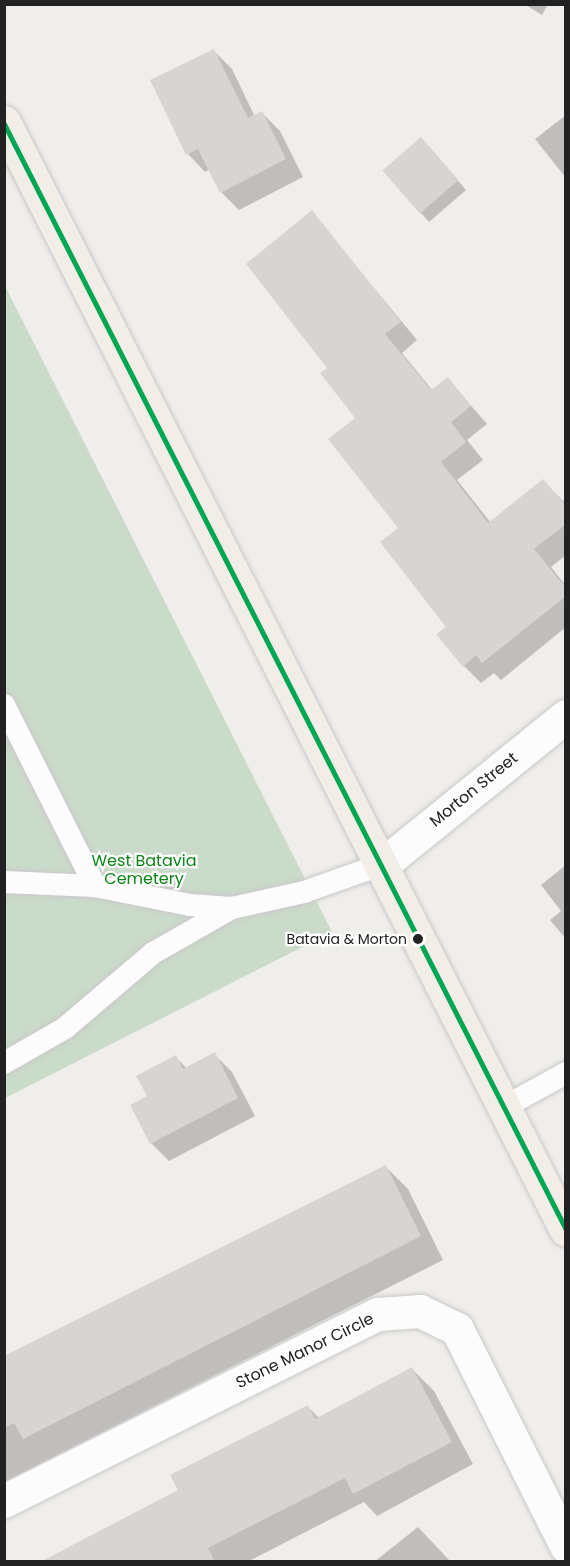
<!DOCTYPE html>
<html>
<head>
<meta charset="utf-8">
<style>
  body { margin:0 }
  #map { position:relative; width:570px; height:1566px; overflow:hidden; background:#f0eeeb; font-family:Poppins,sans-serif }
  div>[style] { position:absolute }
  .cemetery>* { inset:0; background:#cadbca }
  .shadow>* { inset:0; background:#0003 }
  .building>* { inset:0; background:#d7d4d2; transform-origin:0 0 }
  .roads { filter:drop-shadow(0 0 2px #c9c8c7) drop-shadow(0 0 2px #c9c8c7) }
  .service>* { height:22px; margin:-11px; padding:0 11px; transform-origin:11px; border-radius:11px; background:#fdfcfc }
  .minor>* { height:33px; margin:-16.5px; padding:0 16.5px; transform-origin:16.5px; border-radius:16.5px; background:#fdfcfc }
  .primary>* { height:33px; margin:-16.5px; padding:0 16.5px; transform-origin:16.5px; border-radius:16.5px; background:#f3ede7 }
  .bus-1>* { height:4.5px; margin:-2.25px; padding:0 2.25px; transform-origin:2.25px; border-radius:2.25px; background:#00a651 }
  .dots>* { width:16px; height:16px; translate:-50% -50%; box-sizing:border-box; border:3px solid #fff; border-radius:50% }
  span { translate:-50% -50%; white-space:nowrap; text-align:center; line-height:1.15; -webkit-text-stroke:4.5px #fff; paint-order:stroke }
  .bus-label { font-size:14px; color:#222 }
  .right { translate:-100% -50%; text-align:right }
  .street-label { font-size:16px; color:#222 }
  .park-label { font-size:16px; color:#0c8416 }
  .frame { position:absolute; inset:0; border:6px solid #222; pointer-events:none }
</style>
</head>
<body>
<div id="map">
  <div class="cemetery">
    <i style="clip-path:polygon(4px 284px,332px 932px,5px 1098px,4px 1098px)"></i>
  </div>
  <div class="shadow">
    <i style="clip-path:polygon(524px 4px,548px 4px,542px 15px)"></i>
    <i style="clip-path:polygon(214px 51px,232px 69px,255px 117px,262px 113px,280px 131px,303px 177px,239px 210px,221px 192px,210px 169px,205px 172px,188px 154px)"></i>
    <i style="clip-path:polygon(566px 115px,566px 178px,535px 139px)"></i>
    <i style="clip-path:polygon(431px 149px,466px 190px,429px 222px,384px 171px)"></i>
    <i style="clip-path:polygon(311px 212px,417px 340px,402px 353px,433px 391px,448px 379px,487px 424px,467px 440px,483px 460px,457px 480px,491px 523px,543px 481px,566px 504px,566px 555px,551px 567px,566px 586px,566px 627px,501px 680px,494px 673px,481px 683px,464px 666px,400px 528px,358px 418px,329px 368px)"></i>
    <i style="clip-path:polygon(566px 865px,566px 939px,550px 920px,561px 911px,541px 885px)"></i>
    <i style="clip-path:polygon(214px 1054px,232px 1072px,255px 1116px,169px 1161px,151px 1143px,149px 1097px,176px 1057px,187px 1069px)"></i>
    <i style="clip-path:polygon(385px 1166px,408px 1189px,443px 1260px,4px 1482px,4px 1358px)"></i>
    <i style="clip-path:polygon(412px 1369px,434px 1391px,473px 1464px,377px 1516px,364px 1502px,247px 1562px,44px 1562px,180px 1491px,308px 1407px,319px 1418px)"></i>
    <i style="clip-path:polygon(418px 1527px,451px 1562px,374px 1562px)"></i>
  </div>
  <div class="building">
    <i style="clip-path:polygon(214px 49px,248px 118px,262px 111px,286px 159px,220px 193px,198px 149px,186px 155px,150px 80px)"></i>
    <i style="left:421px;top:137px;width:57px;height:51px;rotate:49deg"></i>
    <i style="clip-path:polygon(312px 210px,401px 322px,385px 334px,431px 390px,448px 377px,471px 406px,451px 422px,466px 442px,441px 462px,488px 523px,543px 479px,566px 506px,566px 524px,534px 549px,566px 588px,566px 596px,482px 663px,476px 655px,463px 667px,436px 634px,446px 627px,380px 542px,398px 528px,328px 439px,355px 418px,320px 373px,327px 368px,246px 264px)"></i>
    <i style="clip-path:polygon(215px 1052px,238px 1098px,150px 1144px,130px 1105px,147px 1096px,136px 1076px,176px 1055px,183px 1069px)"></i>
    <i style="clip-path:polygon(386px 1165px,421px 1236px,23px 1439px,14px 1423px,4px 1428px,4px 1356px)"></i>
    <i style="clip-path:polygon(412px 1367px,452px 1442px,353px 1494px,345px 1478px,208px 1548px,215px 1562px,40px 1562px,178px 1490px,170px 1475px,308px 1405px,315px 1419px)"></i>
  </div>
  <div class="roads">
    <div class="service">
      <i style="left:4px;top:705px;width:203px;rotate:63.3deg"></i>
      <i style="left:4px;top:882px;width:91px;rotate:2.5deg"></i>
      <i style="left:95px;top:886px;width:97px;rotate:11.3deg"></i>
      <i style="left:190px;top:905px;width:42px;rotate:4.1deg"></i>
      <i style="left:232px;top:908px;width:74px;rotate:-12.5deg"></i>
      <i style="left:304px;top:892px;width:84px;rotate:-19.5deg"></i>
      <i style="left:4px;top:1063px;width:70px;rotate:-29.8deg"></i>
      <i style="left:65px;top:1028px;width:116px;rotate:-40.4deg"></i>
      <i style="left:153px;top:953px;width:91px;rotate:-29.7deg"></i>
      <i style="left:504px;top:1107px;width:71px;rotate:-28.7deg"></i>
    </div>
    <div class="minor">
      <i style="left:383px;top:864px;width:235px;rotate:-39deg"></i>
      <i style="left:4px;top:1501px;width:418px;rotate:-26.6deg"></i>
      <i style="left:378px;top:1314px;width:42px;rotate:-4.1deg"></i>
      <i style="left:420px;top:1311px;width:41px;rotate:25.9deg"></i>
      <i style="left:457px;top:1329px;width:243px;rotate:63.3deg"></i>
    </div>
    <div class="primary">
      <i style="left:4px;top:122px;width:1242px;rotate:63.1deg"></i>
    </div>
  </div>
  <div class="bus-1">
    <i style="left:4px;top:123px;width:1241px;rotate:63.06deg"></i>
  </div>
  <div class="dots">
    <i style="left:418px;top:939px;background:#222"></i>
  </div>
  <div class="bus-label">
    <span class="right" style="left:407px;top:939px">Batavia &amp; Morton</span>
  </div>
  <div class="street-label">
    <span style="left:474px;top:790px;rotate:-39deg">Morton Street</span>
    <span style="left:305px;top:1351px;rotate:-26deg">Stone Manor Circle</span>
  </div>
  <div class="park-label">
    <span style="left:144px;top:870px">West Batavia<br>Cemetery</span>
  </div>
  <div class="frame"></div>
</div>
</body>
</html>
